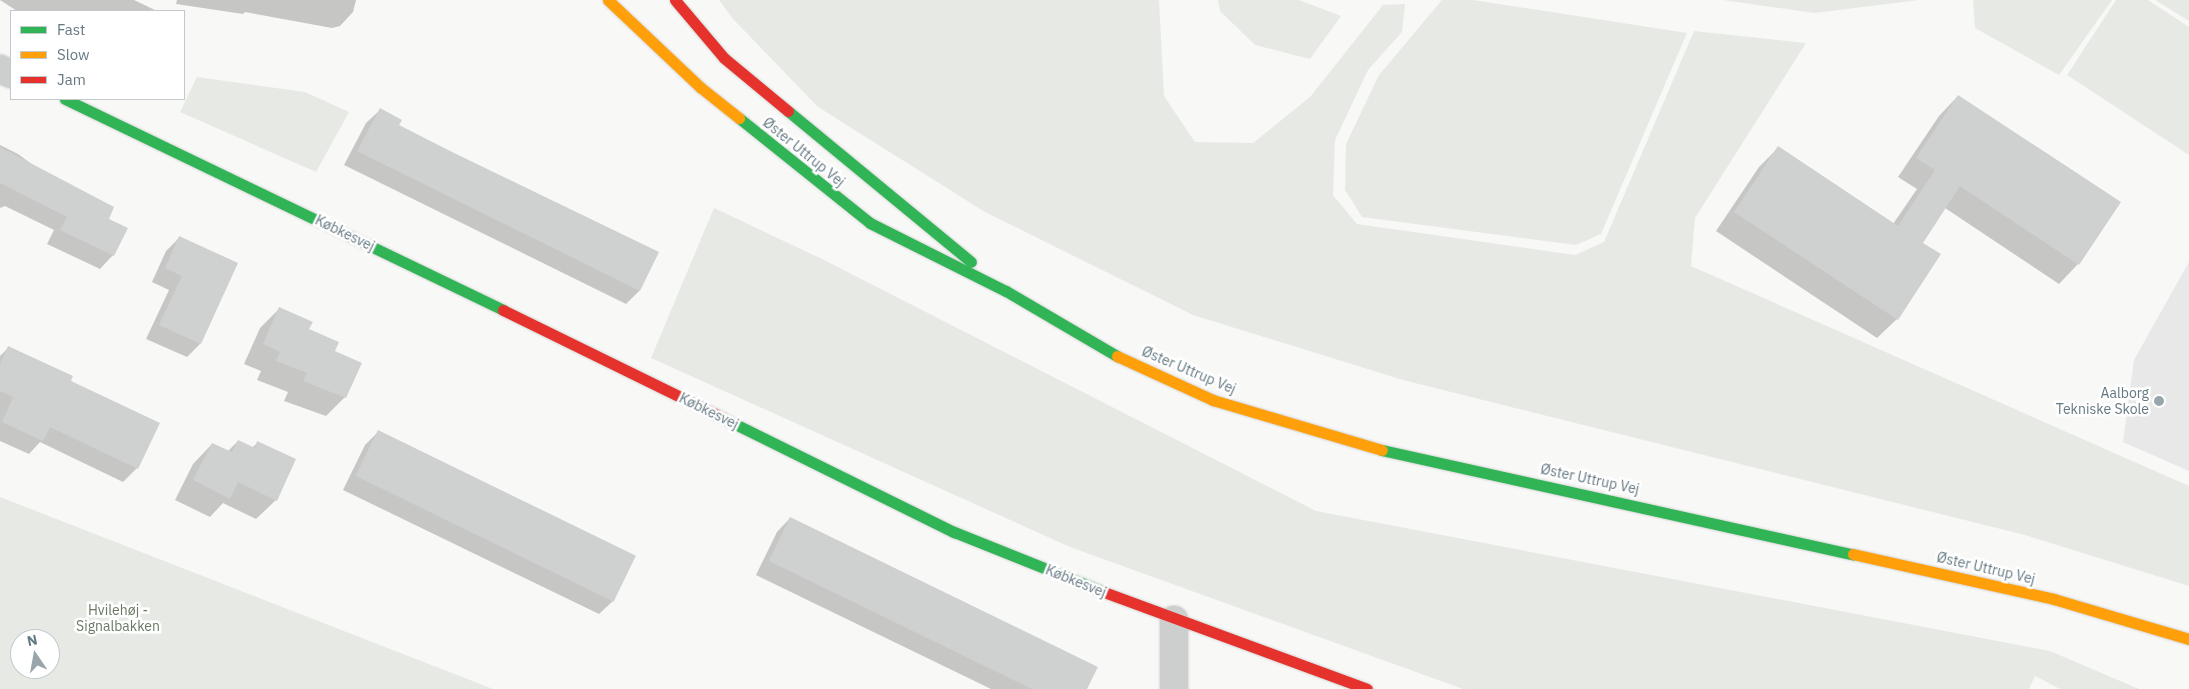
<!DOCTYPE html>
<html>
<head>
<meta charset="utf-8">
<style>
  body { margin:0 }
  #map { position:relative; width:2189px; height:689px; overflow:hidden; background:#f8f8f7; font-family:"IBM Plex Sans",sans-serif }
  div>[style] { position:absolute }
  .built>* { inset:0; background:#e7e8e7 }
  .green>* { inset:0; background:#e7eae4 }
  .shadow>* { inset:0; background:#0003 }
  .building>* { inset:0; background:#cfd1d1; transform-origin:0 0 }
  .roads { filter:drop-shadow(0 0 1px #d4d5d5) drop-shadow(0 0 1px #d4d5d5) }
  .street>* { height:28px; margin:-14px; padding:0 14px; transform-origin:14px; border-radius:14px; background:#cdcece }
  .fast>* { height:11px; margin:-5.5px; padding:0 5.5px; transform-origin:5.5px; border-radius:5.5px; background:#30b455 }
  .slow>* { height:11px; margin:-5.5px; padding:0 5.5px; transform-origin:5.5px; border-radius:5.5px; background:#ff9f0a }
  .jam>* { height:11px; margin:-5.5px; padding:0 5.5px; transform-origin:5.5px; border-radius:5.5px; background:#e5322d }
  .dots>* { width:14px; height:14px; translate:-50% -50%; box-sizing:border-box; border:2px solid #fff; border-radius:50% }
  span { translate:-50% -50%; white-space:nowrap; text-align:center; line-height:1.15; -webkit-text-stroke:5px #fff; paint-order:stroke }
  .street-label { font-size:14px; color:#647881 }
  .poi-label { font-size:14px; color:#647881 }
  .right { translate:-100% -50%; text-align:right }
  .park-label { font-size:14px; color:#697963 }
  .legend { position:absolute; left:10px; top:10px; width:175px; height:90px; box-sizing:border-box; background:#fff; border:1px solid #c1c9cd; margin:0; padding:6px 9px; list-style:none; font-size:15px; color:#647881 }
  .legend li { display:flex; align-items:center; gap:10px; height:25px }
  .legend b { width:25px; border:1px solid #c1c9cd }
  .north { position:absolute; left:10px; top:629px; width:50px; height:50px; box-sizing:border-box; background:#fff; border:1px solid #c1c9cd; border-radius:50%; rotate:348deg; font-size:14px; font-weight:700; line-height:20px; text-align:center; color:#647881 }
  .north::after { content:''; display:block; margin:auto; width:18px; height:22px; background:#98a5aa; clip-path:polygon(50% 0,100% 100%,50% 72%,0 100%) }
</style>
</head>
<body>
<div id="map">
  <div class="built">
    <i style="clip-path:polygon(2189px 262px,2189px 471px,2123px 442px,2134px 360px)"></i>
  </div>
  <div class="green">
    <i style="clip-path:polygon(719px 0,1159px 0,1164px 96px,1195px 142px,1253px 143px,1310px 97px,1383px 5px,1405px 4px,1402px 32px,1368px 70px,1335px 140px,1333px 195px,1357px 224px,1575px 255px,1604px 242px,1694px 31px,1806px 43px,1695px 218px,1691px 266px,2189px 486px,2189px 586px,2025px 535px,1403px 380px,1193px 315px,985px 212px,818px 107px,733px 19px)"></i>
    <i style="clip-path:polygon(1218px 0,1299px 0,1341px 16px,1310px 59px,1255px 45px,1220px 11px)"></i>
    <i style="clip-path:polygon(1442px 0,1473px 0,1687px 33px,1601px 234px,1576px 245px,1362px 217px,1345px 190px,1346px 144px,1379px 75px)"></i>
    <i style="clip-path:polygon(1723px 0,1919px 0,1814px 13px)"></i>
    <i style="clip-path:polygon(1973px 0,2112px 0,2059px 75px,1975px 28px)"></i>
    <i style="clip-path:polygon(2116px 0,2148px 0,2189px 27px,2189px 155px,2067px 75px)"></i>
    <i style="clip-path:polygon(2155px 0,2189px 0,2189px 21px)"></i>
    <i style="clip-path:polygon(197px 77px,305px 92px,349px 112px,316px 172px,180px 112px)"></i>
    <i style="clip-path:polygon(714px 208px,822px 259px,1316px 511px,2050px 651px,2139px 689px,2060px 689px,2035px 676px,2029px 689px,1463px 689px,1070px 547px,651px 358px)"></i>
    <i style="clip-path:polygon(evenodd,0 497px,493px 689px,0 689px,0 497px,20px 639px,50px 639px,50px 669px,20px 669px,20px 639px)"></i>
  </div>
  <div class="shadow">
    <i style="clip-path:polygon(0 0,134px 0,155px 10px,17px 11px)"></i>
    <i style="clip-path:polygon(177px 0,356px 0,353px 12px,340px 26px,332px 28px,245px 12px,243px 14px,176px 4px)"></i>
    <i style="clip-path:polygon(1958px 96px,2119px 203px,2078px 264px,2059px 284px,1945px 208px,1921px 243px,1897px 319px,1877px 338px,1716px 231px,1759px 167px,1778px 148px,1893px 224px,1917px 189px,1898px 177px,1939px 116px)"></i>
    <i style="clip-path:polygon(380px 110px,398px 126px,658px 253px,639px 291px,626px 304px,344px 165px,366px 123px)"></i>
    <i style="clip-path:polygon(0 145px,18px 154px,107px 219px,113px 255px,100px 269px,47px 244px,54px 230px,5px 206px,0 208px)"></i>
    <i style="clip-path:polygon(179px 238px,200px 344px,187px 357px,146px 339px,169px 290px,152px 282px,166px 251px)"></i>
    <i style="clip-path:polygon(280px 308px,334px 352px,345px 397px,326px 416px,284px 401px,288px 392px,257px 380px,261px 371px,244px 364px,260px 328px)"></i>
    <i style="clip-path:polygon(8px 348px,69px 381px,137px 468px,123px 482px,40px 442px,29px 454px,0 441px,0 356px)"></i>
    <i style="clip-path:polygon(378px 432px,613px 601px,599px 614px,343px 490px,365px 445px)"></i>
    <i style="clip-path:polygon(238px 441px,252px 448px,257px 443px,276px 500px,256px 519px,223px 503px,210px 517px,175px 500px,193px 464px,212px 444px,227px 452px)"></i>
    <i style="clip-path:polygon(790px 518px,1086px 689px,991px 689px,756px 575px,777px 532px)"></i>
  </div>
  <div class="building">
    <i style="clip-path:polygon(1958px 95px,2121px 202px,2079px 265px,1960px 186px,1923px 243px,1941px 254px,1898px 320px,1734px 212px,1778px 146px,1898px 226px,1935px 170px,1916px 158px)"></i>
    <i style="clip-path:polygon(380px 108px,402px 120px,399px 125px,454px 153px,659px 252px,640px 291px,357px 151px)"></i>
    <i style="clip-path:polygon(0 147px,114px 207px,109px 219px,128px 228px,114px 256px,60px 230px,67px 217px,0 183px)"></i>
    <i style="clip-path:polygon(179px 236px,238px 263px,201px 344px,159px 325px,182px 276px,165px 268px)"></i>
    <i style="clip-path:polygon(279px 307px,313px 322px,309px 329px,339px 342px,335px 351px,362px 363px,346px 398px,303px 381px,307px 373px,276px 361px,280px 352px,263px 344px)"></i>
    <i style="clip-path:polygon(8px 346px,73px 376px,71px 381px,160px 423px,138px 469px,50px 427px,43px 441px,2px 422px,13px 397px,0 391px,0 364px)"></i>
    <i style="left:378px;top:430px;width:287px;height:51px;rotate:26deg"></i>
    <i style="clip-path:polygon(238px 440px,255px 448px,257px 441px,296px 459px,277px 501px,238px 482px,230px 499px,193px 480px,212px 443px,232px 452px)"></i>
    <i style="clip-path:polygon(790px 517px,1098px 667px,1087px 689px,1032px 689px,769px 561px)"></i>
  </div>
  <div class="roads">
    <div class="street">
      <i style="left:0;top:69px;width:12px;rotate:24deg"></i>
      <i style="left:1174px;top:620px;width:69px;rotate:90deg"></i>
    </div>
    <div class="fast">
      <i style="left:65px;top:99px;width:486px;rotate:25.7deg"></i>
      <i style="left:788px;top:111px;width:237px;rotate:39.5deg"></i>
      <i style="left:739px;top:118px;width:168px;rotate:38.7deg"></i>
      <i style="left:870px;top:223px;width:152px;rotate:26.6deg"></i>
      <i style="left:1006px;top:291px;width:129px;rotate:30.4deg"></i>
      <i style="left:723px;top:418px;width:258px;rotate:26.3deg"></i>
      <i style="left:954px;top:532px;width:162px;rotate:21.8deg"></i>
      <i style="left:1382px;top:450px;width:482px;rotate:12.5deg"></i>
    </div>
    <div class="slow">
      <i style="left:608px;top:0;width:127px;rotate:43.4deg"></i>
      <i style="left:700px;top:87px;width:50px;rotate:38.5deg"></i>
      <i style="left:1117px;top:356px;width:106px;rotate:24.6deg"></i>
      <i style="left:1213px;top:400px;width:176px;rotate:16.5deg"></i>
      <i style="left:1853px;top:554px;width:206px;rotate:12.6deg"></i>
      <i style="left:2054px;top:599px;width:141px;rotate:16.5deg"></i>
    </div>
    <div class="jam">
      <i style="left:675px;top:0;width:76px;rotate:49.8deg"></i>
      <i style="left:724px;top:58px;width:83px;rotate:39.6deg"></i>
      <i style="left:503px;top:310px;width:245px;rotate:26.1deg"></i>
      <i style="left:1104px;top:592px;width:280px;rotate:20.2deg"></i>
    </div>
  </div>
  <div class="dots">
    <i style="left:2159px;top:401px;background:#98a5aa"></i>
  </div>
  <div class="street-label">
    <span style="left:804px;top:152px;rotate:39deg">Øster Uttrup Vej</span>
    <span style="left:345px;top:233px;rotate:26deg">Købkesvej</span>
    <span style="left:1189px;top:370px;rotate:23deg">Øster Uttrup Vej</span>
    <span style="left:709px;top:411px;rotate:26deg">Købkesvej</span>
    <span style="left:1590px;top:479px;rotate:12deg">Øster Uttrup Vej</span>
    <span style="left:1986px;top:568px;rotate:13deg">Øster Uttrup Vej</span>
    <span style="left:1076px;top:581px;rotate:22deg">Købkesvej</span>
  </div>
  <div class="poi-label">
    <span class="right" style="left:2149px;top:401px">Aalborg<br>Tekniske Skole</span>
  </div>
  <div class="park-label">
    <span style="left:118px;top:618px">Hvilehøj -<br>Signalbakken</span>
  </div>
  <ul class="legend">
  <li><b style="height:6px;background:#30b455"></b>Fast</li>
  <li><b style="height:6px;background:#ff9f0a"></b>Slow</li>
  <li><b style="height:6px;background:#e5322d"></b>Jam</li>
  </ul>
  <div class="north">N</div>
</div>
</body>
</html>
